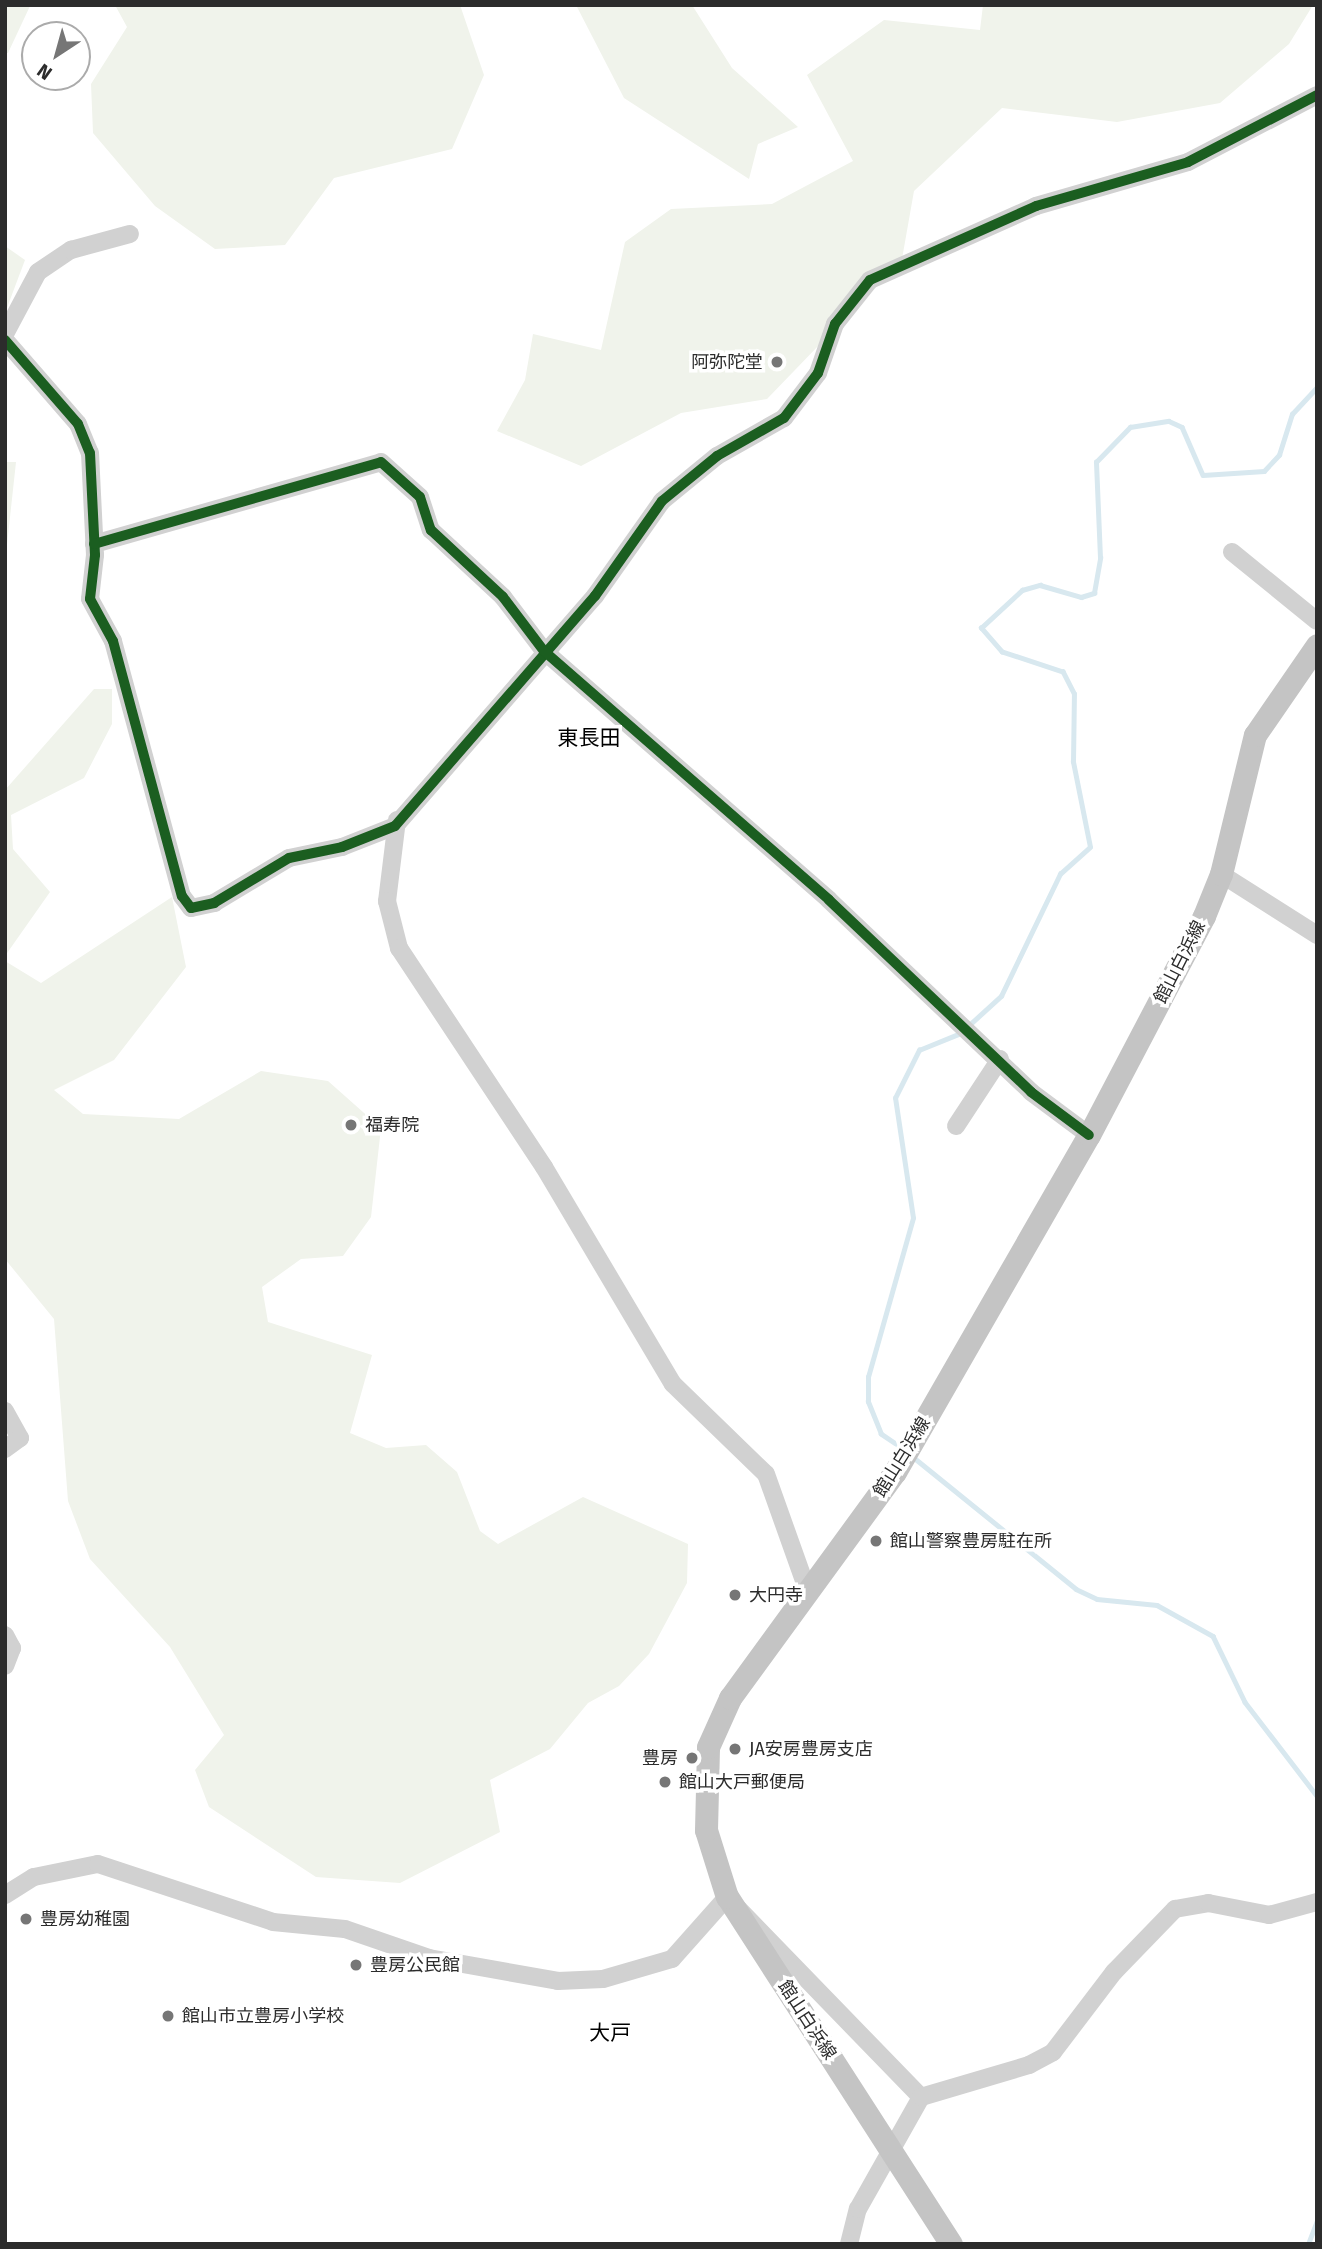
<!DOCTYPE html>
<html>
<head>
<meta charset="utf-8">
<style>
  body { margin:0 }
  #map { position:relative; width:1322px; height:2249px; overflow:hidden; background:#fff; font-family:"Fira Sans","Noto Sans JP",sans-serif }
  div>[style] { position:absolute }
  .green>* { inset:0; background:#f0f3eb }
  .stream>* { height:4.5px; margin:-2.25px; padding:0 2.25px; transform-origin:2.25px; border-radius:2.25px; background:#d8e8ef }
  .minor>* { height:18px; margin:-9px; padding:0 9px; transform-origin:9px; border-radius:9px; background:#d1d1d1 }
  .major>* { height:23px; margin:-11.5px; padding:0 11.5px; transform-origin:11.5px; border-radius:11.5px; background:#c4c4c4 }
  .cycleway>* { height:10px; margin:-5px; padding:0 5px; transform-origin:5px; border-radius:5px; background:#1b5e20 }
  .dots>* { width:19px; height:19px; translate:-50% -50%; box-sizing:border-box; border:4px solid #fff; border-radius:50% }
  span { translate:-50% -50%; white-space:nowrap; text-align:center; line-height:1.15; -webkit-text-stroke:7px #fff; paint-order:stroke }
  .poi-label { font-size:18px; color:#2c2c2c }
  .right { translate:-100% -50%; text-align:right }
  .left { translate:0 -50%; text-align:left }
  .street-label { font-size:18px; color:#2c2c2c }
  .quarter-label { font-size:21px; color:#000 }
  .frame { position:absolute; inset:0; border:7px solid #2c2c2c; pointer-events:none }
  .north { position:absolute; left:21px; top:21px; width:70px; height:70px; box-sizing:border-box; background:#fff; border:2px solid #ababab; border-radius:50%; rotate:216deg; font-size:19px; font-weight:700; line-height:28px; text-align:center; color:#2c2c2c }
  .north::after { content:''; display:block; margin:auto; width:24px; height:32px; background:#767676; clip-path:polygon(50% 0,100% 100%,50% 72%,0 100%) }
</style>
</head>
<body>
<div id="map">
  <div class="green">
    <i style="clip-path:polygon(5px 5px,30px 6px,8px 53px,5px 53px)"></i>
    <i style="clip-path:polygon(115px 5px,460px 5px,484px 75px,452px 149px,334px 178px,285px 245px,215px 249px,155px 206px,93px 133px,91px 84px,127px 27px)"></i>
    <i style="clip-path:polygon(576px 5px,692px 5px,732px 68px,798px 127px,758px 144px,749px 179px,624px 98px)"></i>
    <i style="clip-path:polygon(983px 5px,1313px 5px,1289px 44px,1220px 103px,1117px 122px,1002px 108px,914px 191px,902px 259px,767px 399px,681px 413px,581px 466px,497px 431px,525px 380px,533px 334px,601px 350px,625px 242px,671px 209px,772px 204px,853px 161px,807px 75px,884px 20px,980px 30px)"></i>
    <i style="clip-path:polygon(5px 246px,25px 260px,5px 313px)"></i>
    <i style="clip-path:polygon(5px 462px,16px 462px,5px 563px)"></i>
    <i style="clip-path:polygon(94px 689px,112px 689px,112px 724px,84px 778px,11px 815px,13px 849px,50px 892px,5px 956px,5px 790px)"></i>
    <i style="clip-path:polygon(172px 897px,186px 967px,114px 1060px,54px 1090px,83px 1114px,179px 1119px,261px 1071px,328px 1081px,381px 1128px,371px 1217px,343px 1256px,301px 1259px,262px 1287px,268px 1322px,372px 1355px,350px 1433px,386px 1448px,426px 1445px,457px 1472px,480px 1531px,498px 1544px,583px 1497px,688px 1544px,687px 1583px,649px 1654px,619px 1686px,588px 1703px,550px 1749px,490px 1780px,500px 1832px,400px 1883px,316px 1877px,209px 1807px,195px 1770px,224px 1735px,170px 1647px,90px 1559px,68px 1501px,54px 1319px,5px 1259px,5px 961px,41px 983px)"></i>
  </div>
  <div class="stream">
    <i style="left:967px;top:1027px;width:46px;rotate:-42.4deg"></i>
    <i style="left:1001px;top:996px;width:136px;rotate:-64.2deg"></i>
    <i style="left:1060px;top:874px;width:40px;rotate:-42deg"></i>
    <i style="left:1090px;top:847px;width:87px;rotate:-101.3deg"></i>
    <i style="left:1073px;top:762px;width:68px;rotate:-89.2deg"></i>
    <i style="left:1074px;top:694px;width:25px;rotate:-117deg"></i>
    <i style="left:1063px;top:672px;width:64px;rotate:-161.8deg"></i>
    <i style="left:1002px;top:652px;width:32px;rotate:-131deg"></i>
    <i style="left:981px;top:628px;width:56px;rotate:-42.8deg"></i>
    <i style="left:1022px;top:590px;width:19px;rotate:-16deg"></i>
    <i style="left:1040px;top:585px;width:43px;rotate:16.3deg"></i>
    <i style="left:1081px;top:597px;width:14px;rotate:-17deg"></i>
    <i style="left:1094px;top:593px;width:36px;rotate:-80deg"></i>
    <i style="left:1100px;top:558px;width:96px;rotate:-92.4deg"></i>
    <i style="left:1096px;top:462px;width:49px;rotate:-45.8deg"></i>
    <i style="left:1130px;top:427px;width:39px;rotate:-9deg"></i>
    <i style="left:1169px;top:421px;width:14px;rotate:25deg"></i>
    <i style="left:1182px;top:427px;width:52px;rotate:66.4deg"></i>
    <i style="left:1203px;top:475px;width:61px;rotate:-3.8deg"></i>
    <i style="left:1264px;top:471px;width:22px;rotate:-47deg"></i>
    <i style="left:1279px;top:455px;width:43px;rotate:-72.4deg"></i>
    <i style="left:1292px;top:414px;width:37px;rotate:-47deg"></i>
    <i style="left:900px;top:1447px;width:23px;rotate:-146deg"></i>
    <i style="left:881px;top:1434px;width:35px;rotate:-112deg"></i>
    <i style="left:868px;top:1402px;width:25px;rotate:-90deg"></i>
    <i style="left:868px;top:1377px;width:165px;rotate:-74.2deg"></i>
    <i style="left:913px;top:1218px;width:121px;rotate:-98.5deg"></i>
    <i style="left:895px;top:1098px;width:54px;rotate:-63.4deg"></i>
    <i style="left:919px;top:1050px;width:45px;rotate:-22deg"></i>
    <i style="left:912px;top:1456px;width:211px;rotate:39deg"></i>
    <i style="left:1076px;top:1589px;width:23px;rotate:25deg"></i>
    <i style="left:1097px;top:1599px;width:60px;rotate:5.7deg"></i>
    <i style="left:1157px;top:1605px;width:64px;rotate:29deg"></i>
    <i style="left:1213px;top:1636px;width:73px;rotate:64.1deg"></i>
    <i style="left:1245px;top:1702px;width:118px;rotate:52.5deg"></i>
    <i style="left:1308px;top:2244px;width:26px;rotate:-69deg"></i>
  </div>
  <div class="minor">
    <i style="left:5px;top:334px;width:70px;rotate:-62deg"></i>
    <i style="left:38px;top:272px;width:40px;rotate:-34deg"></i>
    <i style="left:71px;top:250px;width:61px;rotate:-15.2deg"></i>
    <i style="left:5px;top:340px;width:111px;rotate:49deg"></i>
    <i style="left:78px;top:424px;width:31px;rotate:68deg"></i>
    <i style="left:90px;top:453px;width:102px;rotate:87.2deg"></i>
    <i style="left:95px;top:555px;width:44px;rotate:96.5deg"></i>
    <i style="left:90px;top:599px;width:48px;rotate:61.3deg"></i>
    <i style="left:113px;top:641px;width:264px;rotate:74.9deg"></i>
    <i style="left:182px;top:896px;width:15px;rotate:53deg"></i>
    <i style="left:191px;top:908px;width:24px;rotate:-12deg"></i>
    <i style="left:214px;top:903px;width:87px;rotate:-31deg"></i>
    <i style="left:289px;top:858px;width:54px;rotate:-11.7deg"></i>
    <i style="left:342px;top:847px;width:57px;rotate:-21.6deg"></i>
    <i style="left:395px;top:826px;width:305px;rotate:-49deg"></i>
    <i style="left:595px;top:596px;width:116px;rotate:-54.8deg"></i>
    <i style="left:662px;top:501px;width:71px;rotate:-39.3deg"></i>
    <i style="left:717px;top:456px;width:77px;rotate:-29.6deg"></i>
    <i style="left:784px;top:418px;width:56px;rotate:-52.9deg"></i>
    <i style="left:818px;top:373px;width:52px;rotate:-70.9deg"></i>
    <i style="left:835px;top:324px;width:56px;rotate:-51.5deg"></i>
    <i style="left:870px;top:280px;width:182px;rotate:-24deg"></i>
    <i style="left:1036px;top:206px;width:158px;rotate:-16.1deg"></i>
    <i style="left:1188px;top:162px;width:145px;rotate:-27.4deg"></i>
    <i style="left:94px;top:544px;width:298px;rotate:-15.9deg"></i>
    <i style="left:381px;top:462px;width:52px;rotate:41.9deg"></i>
    <i style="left:420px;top:497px;width:35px;rotate:72deg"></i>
    <i style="left:431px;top:530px;width:98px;rotate:42.9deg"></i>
    <i style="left:503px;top:597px;width:68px;rotate:52.8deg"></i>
    <i style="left:544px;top:651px;width:378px;rotate:41.1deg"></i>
    <i style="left:829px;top:900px;width:279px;rotate:43.5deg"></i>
    <i style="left:1031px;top:1092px;width:72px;rotate:36.6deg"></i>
    <i style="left:1232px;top:552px;width:109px;rotate:39.1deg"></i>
    <i style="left:397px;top:820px;width:82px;rotate:97deg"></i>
    <i style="left:387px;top:901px;width:49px;rotate:75.7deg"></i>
    <i style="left:399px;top:948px;width:263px;rotate:56.5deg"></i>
    <i style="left:544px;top:1167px;width:252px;rotate:59.3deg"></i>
    <i style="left:673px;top:1384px;width:129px;rotate:44.1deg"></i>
    <i style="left:766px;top:1474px;width:125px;rotate:70.4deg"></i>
    <i style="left:1221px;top:874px;width:114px;rotate:32.4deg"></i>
    <i style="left:956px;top:1126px;width:80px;rotate:-56.7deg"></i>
    <i style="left:5px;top:1411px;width:31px;rotate:61deg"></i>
    <i style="left:20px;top:1438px;width:19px;rotate:144deg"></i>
    <i style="left:5px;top:1635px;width:15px;rotate:62deg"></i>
    <i style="left:12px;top:1648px;width:19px;rotate:111deg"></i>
    <i style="left:5px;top:1895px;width:34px;rotate:-32deg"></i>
    <i style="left:34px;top:1877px;width:65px;rotate:-11.5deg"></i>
    <i style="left:98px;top:1864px;width:184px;rotate:18.3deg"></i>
    <i style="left:273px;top:1922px;width:72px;rotate:5.6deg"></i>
    <i style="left:345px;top:1929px;width:89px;rotate:19deg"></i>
    <i style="left:429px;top:1958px;width:131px;rotate:10.1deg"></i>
    <i style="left:558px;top:1981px;width:45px;rotate:-2.5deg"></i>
    <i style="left:603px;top:1979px;width:72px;rotate:-16.2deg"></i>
    <i style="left:672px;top:1959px;width:83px;rotate:-48.4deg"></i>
    <i style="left:727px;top:1897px;width:279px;rotate:45.9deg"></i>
    <i style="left:849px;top:2244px;width:36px;rotate:-76deg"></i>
    <i style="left:858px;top:2209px;width:129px;rotate:-60.6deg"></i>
    <i style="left:921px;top:2097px;width:113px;rotate:-16.5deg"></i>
    <i style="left:1029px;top:2065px;width:27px;rotate:-28deg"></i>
    <i style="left:1053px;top:2052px;width:101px;rotate:-52.7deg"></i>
    <i style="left:1114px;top:1972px;width:88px;rotate:-45.9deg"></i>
    <i style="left:1175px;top:1909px;width:34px;rotate:-10deg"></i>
    <i style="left:1208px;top:1903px;width:62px;rotate:11.1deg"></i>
    <i style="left:1269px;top:1915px;width:50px;rotate:-15.2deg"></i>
  </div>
  <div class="major">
    <i style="left:951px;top:2244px;width:413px;rotate:-122.8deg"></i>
    <i style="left:727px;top:1897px;width:70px;rotate:-107.4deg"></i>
    <i style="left:706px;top:1830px;width:83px;rotate:-88.6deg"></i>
    <i style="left:708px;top:1747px;width:54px;rotate:-65.8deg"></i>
    <i style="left:730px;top:1698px;width:280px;rotate:-53.9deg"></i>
    <i style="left:895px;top:1472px;width:389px;rotate:-60.1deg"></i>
    <i style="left:1089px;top:1135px;width:247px;rotate:-62.3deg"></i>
    <i style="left:1204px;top:916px;width:45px;rotate:-68deg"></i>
    <i style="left:1221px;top:874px;width:143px;rotate:-76.3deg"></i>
    <i style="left:1255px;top:735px;width:109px;rotate:-55.4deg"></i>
  </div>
  <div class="cycleway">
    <i style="left:5px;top:340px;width:111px;rotate:49deg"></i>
    <i style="left:78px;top:424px;width:31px;rotate:68deg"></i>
    <i style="left:90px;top:453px;width:102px;rotate:87.2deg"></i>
    <i style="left:95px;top:555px;width:44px;rotate:96.5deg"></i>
    <i style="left:90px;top:599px;width:48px;rotate:61.3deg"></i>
    <i style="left:113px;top:641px;width:264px;rotate:74.9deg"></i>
    <i style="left:182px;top:896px;width:15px;rotate:53deg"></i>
    <i style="left:191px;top:908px;width:24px;rotate:-12deg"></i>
    <i style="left:214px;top:903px;width:87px;rotate:-31deg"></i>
    <i style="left:289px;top:858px;width:54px;rotate:-11.7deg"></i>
    <i style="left:342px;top:847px;width:57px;rotate:-21.6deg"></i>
    <i style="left:395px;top:826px;width:305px;rotate:-49deg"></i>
    <i style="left:595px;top:596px;width:116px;rotate:-54.8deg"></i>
    <i style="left:662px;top:501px;width:71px;rotate:-39.3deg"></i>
    <i style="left:717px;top:456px;width:77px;rotate:-29.6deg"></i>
    <i style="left:784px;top:418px;width:56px;rotate:-52.9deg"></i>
    <i style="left:818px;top:373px;width:52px;rotate:-70.9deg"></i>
    <i style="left:835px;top:324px;width:56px;rotate:-51.5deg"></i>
    <i style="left:870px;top:280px;width:182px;rotate:-24deg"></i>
    <i style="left:1036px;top:206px;width:158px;rotate:-16.1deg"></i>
    <i style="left:1188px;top:162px;width:145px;rotate:-27.4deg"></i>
    <i style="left:94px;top:544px;width:298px;rotate:-15.9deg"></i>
    <i style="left:381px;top:462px;width:52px;rotate:41.9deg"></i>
    <i style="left:420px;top:497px;width:35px;rotate:72deg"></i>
    <i style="left:431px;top:530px;width:98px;rotate:42.9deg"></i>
    <i style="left:503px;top:597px;width:68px;rotate:52.8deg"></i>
    <i style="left:544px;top:651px;width:378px;rotate:41.1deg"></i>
    <i style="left:829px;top:900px;width:279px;rotate:43.5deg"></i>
    <i style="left:1031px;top:1092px;width:72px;rotate:36.6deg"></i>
  </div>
  <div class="dots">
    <i style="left:777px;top:362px;background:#767676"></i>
    <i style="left:351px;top:1125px;background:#767676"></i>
    <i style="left:876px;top:1541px;background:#767676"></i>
    <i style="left:735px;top:1595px;background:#767676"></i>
    <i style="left:735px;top:1749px;background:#767676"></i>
    <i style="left:692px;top:1758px;background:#767676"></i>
    <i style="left:665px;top:1782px;background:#767676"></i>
    <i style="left:26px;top:1919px;background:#767676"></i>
    <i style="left:356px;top:1965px;background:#767676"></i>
    <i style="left:168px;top:2016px;background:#767676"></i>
  </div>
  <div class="poi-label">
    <span class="right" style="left:763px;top:362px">阿弥陀堂</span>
    <span class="left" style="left:365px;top:1125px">福寿院</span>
    <span class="left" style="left:890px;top:1541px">館山警察豊房駐在所</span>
    <span class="left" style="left:749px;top:1595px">大円寺</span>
    <span class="left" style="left:749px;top:1749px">JA安房豊房支店</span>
    <span class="right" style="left:678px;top:1758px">豊房</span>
    <span class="left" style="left:679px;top:1782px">館山大戸郵便局</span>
    <span class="left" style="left:40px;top:1919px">豊房幼稚園</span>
    <span class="left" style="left:370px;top:1965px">豊房公民館</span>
    <span class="left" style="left:182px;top:2016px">館山市立豊房小学校</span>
  </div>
  <div class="street-label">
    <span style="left:1180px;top:962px;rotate:-63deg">館山白浜線</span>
    <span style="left:902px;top:1457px;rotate:-58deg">館山白浜線</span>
    <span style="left:807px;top:2020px;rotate:57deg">館山白浜線</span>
  </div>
  <div class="quarter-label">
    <span style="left:589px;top:738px">東長田</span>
    <span style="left:610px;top:2033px">大戸</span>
  </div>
  <div class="frame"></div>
  <div class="north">N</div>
</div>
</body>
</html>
